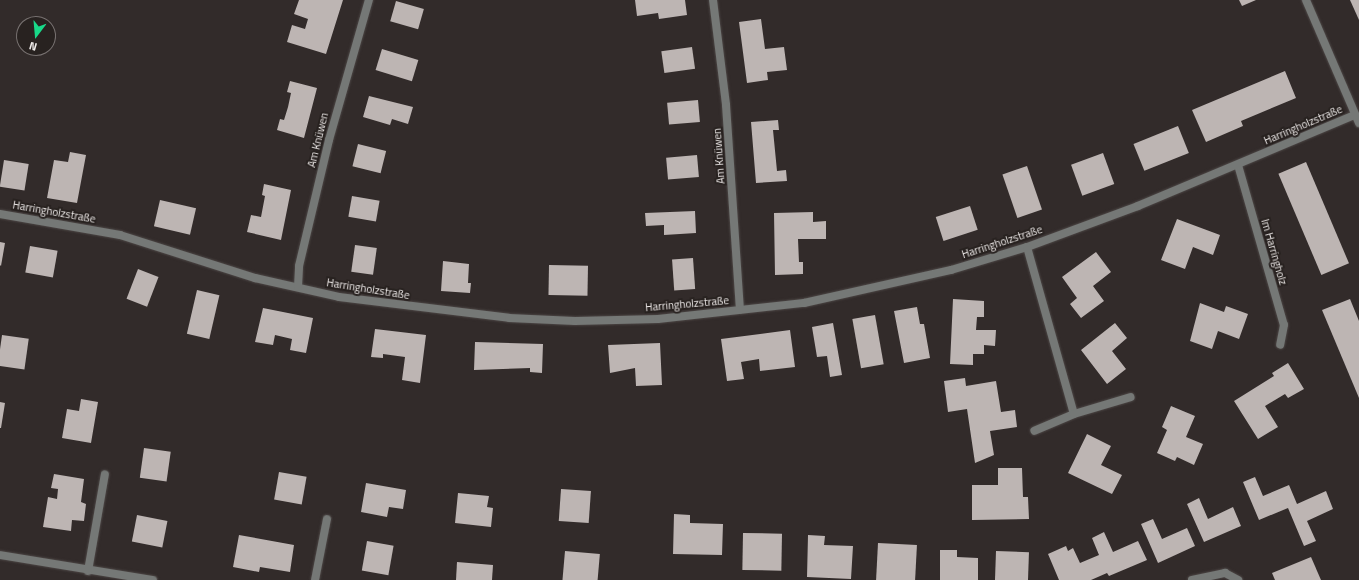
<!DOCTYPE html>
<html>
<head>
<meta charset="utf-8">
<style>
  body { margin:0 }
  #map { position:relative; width:1359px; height:580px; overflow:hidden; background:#322b2a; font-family:"Titillium Web",sans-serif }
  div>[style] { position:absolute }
  .building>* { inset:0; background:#bdb5b3; transform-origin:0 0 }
  .roads { filter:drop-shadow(0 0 1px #4c4645) drop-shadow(0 0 1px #4c4645) }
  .minor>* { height:8px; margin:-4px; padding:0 4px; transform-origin:4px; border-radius:4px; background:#757876 }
  .tertiary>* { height:8px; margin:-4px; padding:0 4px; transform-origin:4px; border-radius:4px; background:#757876 }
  span { translate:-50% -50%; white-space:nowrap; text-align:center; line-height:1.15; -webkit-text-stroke:4px #282220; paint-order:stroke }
  .street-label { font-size:11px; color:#efebea }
  .north { position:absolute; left:16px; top:16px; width:40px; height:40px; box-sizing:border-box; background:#282220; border:1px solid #787271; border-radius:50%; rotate:196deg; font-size:11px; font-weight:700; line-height:16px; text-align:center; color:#efebea }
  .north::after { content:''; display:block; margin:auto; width:14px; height:18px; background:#18d989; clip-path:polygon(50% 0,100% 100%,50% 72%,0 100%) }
</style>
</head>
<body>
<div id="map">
  <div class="building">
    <i style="clip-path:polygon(299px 0,343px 0,326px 54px,287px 42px,292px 25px,305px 29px,308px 19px,294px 14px)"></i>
    <i style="clip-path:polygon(635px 0,685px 0,687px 15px,659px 19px,658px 13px,637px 16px)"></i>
    <i style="clip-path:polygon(1239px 0,1256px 0,1242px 6px)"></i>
    <i style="clip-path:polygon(1350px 0,1359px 0,1359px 20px)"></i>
    <i style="left:396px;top:1px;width:29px;height:21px;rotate:16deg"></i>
    <i style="clip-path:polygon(761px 19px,765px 49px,784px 47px,787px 70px,767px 72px,768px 80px,747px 83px,739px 22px)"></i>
    <i style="left:692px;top:47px;width:22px;height:31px;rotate:82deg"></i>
    <i style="left:382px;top:49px;width:38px;height:22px;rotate:17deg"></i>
    <i style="clip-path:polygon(1285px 71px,1296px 98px,1241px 121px,1243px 126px,1206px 142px,1192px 110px)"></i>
    <i style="clip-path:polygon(290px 81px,317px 88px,304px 138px,277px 130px,280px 119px,284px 120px,288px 107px,291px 93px,287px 92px)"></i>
    <i style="clip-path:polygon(369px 96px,413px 107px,408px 124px,392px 119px,390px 125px,363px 117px)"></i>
    <i style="left:698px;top:100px;width:22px;height:31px;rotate:85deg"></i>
    <i style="clip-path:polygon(778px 120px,779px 130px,773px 130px,777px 171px,786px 170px,787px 181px,756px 183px,751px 122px)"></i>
    <i style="left:1178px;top:126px;width:29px;height:48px;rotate:68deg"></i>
    <i style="left:358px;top:144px;width:29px;height:23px;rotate:14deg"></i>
    <i style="clip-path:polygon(70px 152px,86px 155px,77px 203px,47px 198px,54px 160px,68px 162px)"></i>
    <i style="left:1103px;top:153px;width:33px;height:34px;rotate:70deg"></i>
    <i style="left:697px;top:155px;width:22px;height:31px;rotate:85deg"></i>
    <i style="left:4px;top:160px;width:25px;height:27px;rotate:9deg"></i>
    <i style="left:1306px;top:162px;width:110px;height:30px;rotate:67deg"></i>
    <i style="left:1027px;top:166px;width:46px;height:26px;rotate:71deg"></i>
    <i style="clip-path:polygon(264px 184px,291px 190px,281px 240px,247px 232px,251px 215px,261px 217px,265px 196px,262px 195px)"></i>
    <i style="left:352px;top:196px;width:28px;height:21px;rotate:10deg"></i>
    <i style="left:160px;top:200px;width:37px;height:27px;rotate:13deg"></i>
    <i style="left:970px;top:206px;width:25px;height:36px;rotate:72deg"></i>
    <i style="clip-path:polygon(695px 211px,696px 233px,664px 235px,664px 225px,646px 226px,645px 213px)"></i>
    <i style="clip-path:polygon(813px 212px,813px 222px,826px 221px,826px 239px,798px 239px,799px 262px,803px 262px,803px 274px,775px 275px,774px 213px)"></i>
    <i style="clip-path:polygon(1177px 219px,1220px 235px,1213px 255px,1193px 247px,1185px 269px,1161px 260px)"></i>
    <i style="clip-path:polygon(0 242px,5px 243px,1px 266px,0 265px)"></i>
    <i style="left:355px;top:245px;width:22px;height:27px;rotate:8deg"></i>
    <i style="left:30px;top:246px;width:28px;height:27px;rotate:10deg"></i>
    <i style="clip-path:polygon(1096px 252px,1111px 272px,1093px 286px,1104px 301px,1081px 318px,1070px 304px,1077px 298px,1062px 277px)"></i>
    <i style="left:693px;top:258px;width:31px;height:21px;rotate:86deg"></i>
    <i style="clip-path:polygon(443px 261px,469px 264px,468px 283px,471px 283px,470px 293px,441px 291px)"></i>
    <i style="left:549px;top:265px;width:39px;height:30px;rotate:1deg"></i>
    <i style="left:138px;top:269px;width:22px;height:32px;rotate:21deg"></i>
    <i style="left:197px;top:290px;width:23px;height:45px;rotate:13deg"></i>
    <i style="clip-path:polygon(953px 299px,984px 301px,984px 317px,977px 317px,976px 330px,996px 330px,995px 346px,984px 345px,984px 354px,973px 354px,973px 365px,950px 364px)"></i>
    <i style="clip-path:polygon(1350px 299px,1359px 321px,1359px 398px,1322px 310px)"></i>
    <i style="clip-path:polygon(1200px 303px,1224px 312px,1226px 306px,1248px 314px,1239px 339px,1218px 331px,1212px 349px,1190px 341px)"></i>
    <i style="clip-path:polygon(917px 307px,920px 324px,924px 324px,930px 358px,904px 363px,894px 311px)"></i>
    <i style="clip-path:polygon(263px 308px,313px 318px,306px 353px,290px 350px,292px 339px,275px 335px,273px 345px,255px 342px)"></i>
    <i style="left:875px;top:315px;width:50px;height:23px;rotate:80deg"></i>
    <i style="clip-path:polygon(833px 323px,842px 375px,830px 377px,827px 356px,817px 357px,812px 327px)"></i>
    <i style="clip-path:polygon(1115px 323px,1127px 338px,1112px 351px,1126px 369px,1107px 384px,1081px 350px)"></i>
    <i style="clip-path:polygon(375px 329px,426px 335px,420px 383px,402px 380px,405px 357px,383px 354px,383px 358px,371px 357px)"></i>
    <i style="clip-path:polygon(790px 330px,795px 367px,760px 371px,759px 359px,741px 362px,744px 379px,727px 381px,721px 339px)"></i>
    <i style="left:2px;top:335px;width:27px;height:31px;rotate:8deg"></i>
    <i style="clip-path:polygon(475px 342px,543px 344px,542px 373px,530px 372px,530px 368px,474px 370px)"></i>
    <i style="clip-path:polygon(660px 343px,662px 385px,636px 386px,635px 368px,610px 373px,608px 345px)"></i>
    <i style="clip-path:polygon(1288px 363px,1304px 389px,1288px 398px,1285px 394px,1265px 406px,1278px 427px,1258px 439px,1234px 401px,1274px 376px,1272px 373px)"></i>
    <i style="clip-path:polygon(965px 378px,966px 386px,996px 381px,1001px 412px,1015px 410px,1017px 427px,990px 431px,994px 455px,975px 463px,967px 409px,948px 412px,944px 381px)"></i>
    <i style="clip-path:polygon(81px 399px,98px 402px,91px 443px,62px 438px,67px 409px,79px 411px)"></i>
    <i style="clip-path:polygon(0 402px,5px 403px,1px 428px,0 428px)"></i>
    <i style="clip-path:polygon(1171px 406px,1195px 416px,1186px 437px,1203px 444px,1194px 465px,1177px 457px,1175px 461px,1157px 453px,1167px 430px,1162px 427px)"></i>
    <i style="clip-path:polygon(1087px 434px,1111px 446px,1101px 465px,1122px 475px,1112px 494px,1068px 473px)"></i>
    <i style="left:144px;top:448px;width:27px;height:30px;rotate:8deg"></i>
    <i style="clip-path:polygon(998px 468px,1022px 468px,1023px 497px,1028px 497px,1029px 519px,972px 520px,972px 485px,998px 485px)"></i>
    <i style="left:279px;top:472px;width:28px;height:28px;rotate:10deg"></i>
    <i style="clip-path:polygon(54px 474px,84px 479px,81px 502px,86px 504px,84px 521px,72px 520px,71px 531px,43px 527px,48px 497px,57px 499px,58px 489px,51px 488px)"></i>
    <i style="clip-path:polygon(1255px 477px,1263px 496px,1289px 485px,1297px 504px,1326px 491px,1333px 509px,1307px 521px,1316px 541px,1304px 546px,1288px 508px,1259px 520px,1243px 482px)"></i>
    <i style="clip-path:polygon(366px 483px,406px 490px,403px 509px,389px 507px,387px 517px,361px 512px)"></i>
    <i style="left:561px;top:489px;width:30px;height:32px;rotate:4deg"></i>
    <i style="clip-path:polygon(458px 493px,489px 496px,487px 507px,493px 508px,491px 527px,455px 523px)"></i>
    <i style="clip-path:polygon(1199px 498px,1208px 519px,1233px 507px,1241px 526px,1204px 542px,1187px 504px)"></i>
    <i style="clip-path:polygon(674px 514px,690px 515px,690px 523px,723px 524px,722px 555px,673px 554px)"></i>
    <i style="left:137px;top:515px;width:31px;height:27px;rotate:11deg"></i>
    <i style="clip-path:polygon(1153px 519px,1162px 539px,1187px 528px,1195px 546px,1158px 563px,1141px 524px)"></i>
    <i style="clip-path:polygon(1104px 532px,1113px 552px,1138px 541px,1147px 560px,1109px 576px,1107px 573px,1091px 580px,1059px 580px,1048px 554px,1066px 546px,1068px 551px,1073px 548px,1080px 563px,1099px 555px,1092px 538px)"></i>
    <i style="left:743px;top:533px;width:39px;height:37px;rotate:1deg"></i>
    <i style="clip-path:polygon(239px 535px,294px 545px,290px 572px,260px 567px,259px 572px,233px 567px)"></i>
    <i style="clip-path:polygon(808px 535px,825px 536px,824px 545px,853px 546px,851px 579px,807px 577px)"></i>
    <i style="left:367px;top:541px;width:27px;height:30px;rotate:10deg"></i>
    <i style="left:878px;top:543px;width:39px;height:37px;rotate:3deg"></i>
    <i style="clip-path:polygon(940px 550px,957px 550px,957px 557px,978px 558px,978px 580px,940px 580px)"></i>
    <i style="left:565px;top:551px;width:35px;height:29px;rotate:5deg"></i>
    <i style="left:996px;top:551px;width:33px;height:29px;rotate:2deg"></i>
    <i style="clip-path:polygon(1311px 557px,1321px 580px,1275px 580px,1272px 573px)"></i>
    <i style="clip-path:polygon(457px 562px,493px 565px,492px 580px,456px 580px)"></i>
  </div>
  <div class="roads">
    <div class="minor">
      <i style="left:713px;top:0;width:106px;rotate:82.9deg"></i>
      <i style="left:726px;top:105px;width:205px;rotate:86.1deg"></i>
      <i style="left:1238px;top:165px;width:166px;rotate:74deg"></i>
      <i style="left:1284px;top:325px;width:20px;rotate:101deg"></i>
      <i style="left:0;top:214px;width:122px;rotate:9.9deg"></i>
      <i style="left:120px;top:235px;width:142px;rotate:17.7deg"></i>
      <i style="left:255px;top:278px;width:86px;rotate:12.7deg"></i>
      <i style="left:339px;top:297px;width:171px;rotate:7deg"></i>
      <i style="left:509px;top:318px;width:66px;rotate:2.6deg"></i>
      <i style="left:575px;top:321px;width:83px;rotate:-1.4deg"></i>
      <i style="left:658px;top:319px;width:147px;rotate:-6.3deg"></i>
      <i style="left:804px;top:303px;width:151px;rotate:-12.7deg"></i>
      <i style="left:951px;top:270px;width:79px;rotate:-16.8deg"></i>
      <i style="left:1027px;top:247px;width:118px;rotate:-20.3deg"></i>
      <i style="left:1138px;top:206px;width:235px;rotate:-22.8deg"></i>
      <i style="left:1027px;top:247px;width:173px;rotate:74.3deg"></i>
      <i style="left:1074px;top:414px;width:43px;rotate:157deg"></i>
      <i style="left:298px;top:287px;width:21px;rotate:-87deg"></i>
      <i style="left:299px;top:266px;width:130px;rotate:-76.6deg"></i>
      <i style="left:329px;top:140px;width:146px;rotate:-74.1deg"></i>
      <i style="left:1074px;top:414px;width:59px;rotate:-16.6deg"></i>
      <i style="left:0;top:555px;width:155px;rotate:9.3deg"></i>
      <i style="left:88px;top:571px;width:98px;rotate:-80.1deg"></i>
      <i style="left:315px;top:580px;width:62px;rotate:-78.9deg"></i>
      <i style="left:1192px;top:580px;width:34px;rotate:-12deg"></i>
      <i style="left:1225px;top:573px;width:15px;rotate:28deg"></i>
    </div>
    <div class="tertiary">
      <i style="left:1306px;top:0;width:134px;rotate:66.7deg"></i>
    </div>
  </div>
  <div class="street-label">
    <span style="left:1303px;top:125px;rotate:-23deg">Harringholzstraße</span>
    <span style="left:318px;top:140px;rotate:-76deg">Am Knüwen</span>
    <span style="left:719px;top:156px;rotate:-94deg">Am Knüwen</span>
    <span style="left:54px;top:212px;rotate:10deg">Harringholzstraße</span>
    <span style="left:1002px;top:242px;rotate:-18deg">Harringholzstraße</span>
    <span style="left:1274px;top:252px;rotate:74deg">Im Harringholz</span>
    <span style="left:368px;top:289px;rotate:9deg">Harringholzstraße</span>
    <span style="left:687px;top:304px;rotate:-5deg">Harringholzstraße</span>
  </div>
  <div class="north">N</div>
</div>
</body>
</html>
